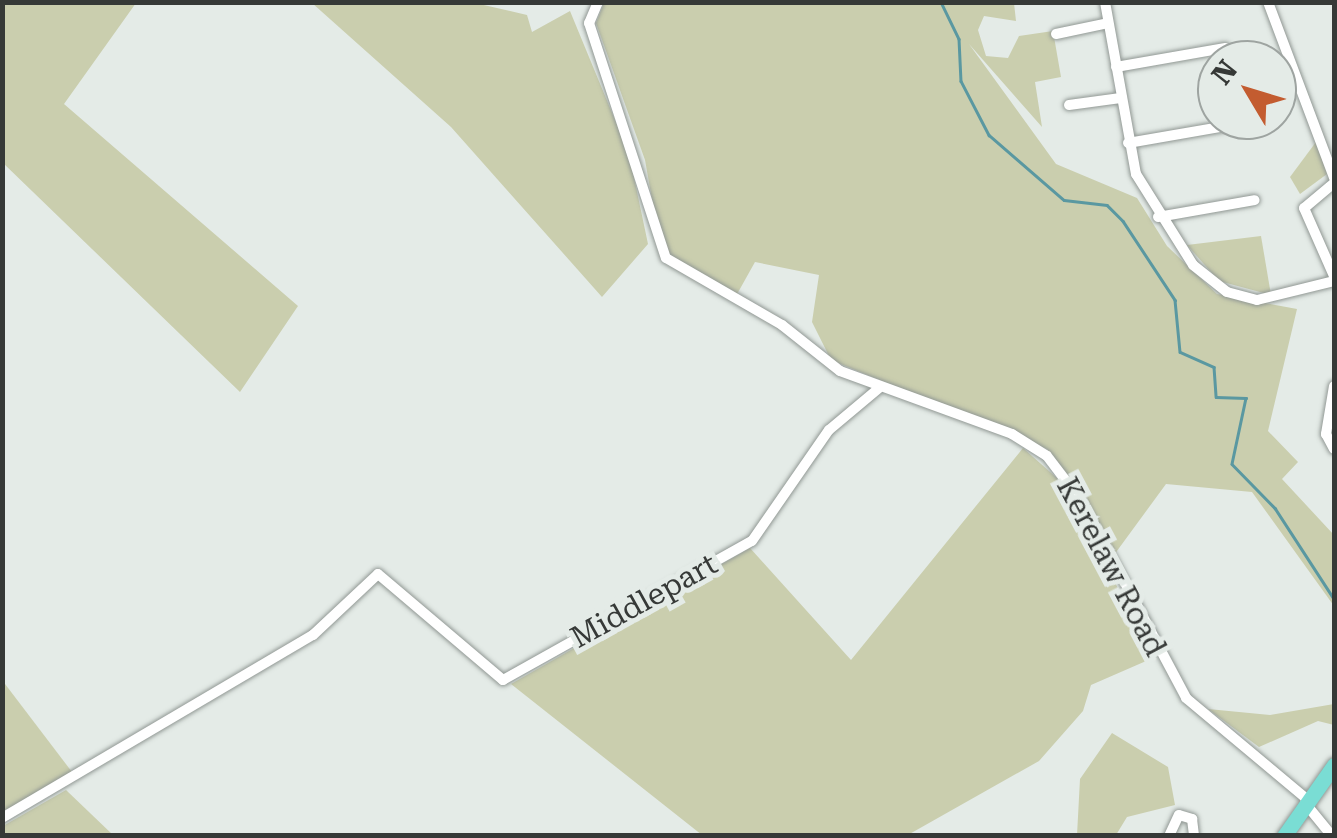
<!DOCTYPE html>
<html>
<head>
<meta charset="utf-8">
<style>
  body { margin:0 }
  #map { position:relative; width:1337px; height:838px; overflow:hidden; background:#e4ebe7; font-family:"Roboto Serif",serif }
  div>[style] { position:absolute }
  .green>* { inset:0; background:#caceae }
  .stream>* { height:2.5px; margin:-1.25px; padding:0 1.25px; transform-origin:1.25px; border-radius:1.25px; background:#5a98a1 }
  .roads { filter:drop-shadow(0 0 2px #919894) drop-shadow(0 0 2px #919894) }
  .minor>* { height:10px; margin:-5px; padding:0 5px; transform-origin:5px; border-radius:5px; background:#fff }
  .primary>* { height:15px; margin:-7.5px; padding:0 7.5px; transform-origin:7.5px; border-radius:7.5px; background:#7addd4 }
  span { translate:-50% -50%; white-space:nowrap; text-align:center; line-height:1.15; -webkit-text-stroke:10px #e4ebe7; paint-order:stroke }
  .street-label { font-size:30px; color:#363937 }
  .frame { position:absolute; inset:0; border:5px solid #363937; pointer-events:none }
  .north { position:absolute; left:1197px; top:40px; width:100px; height:100px; box-sizing:border-box; background:#e4ebe7; border:2px solid #9ea4a1; border-radius:50%; rotate:308deg; font-size:28px; font-weight:700; line-height:40px; text-align:center; color:#363937 }
  .north::after { content:''; display:block; margin:auto; width:35px; height:45px; background:#c35c30; clip-path:polygon(50% 0,100% 100%,50% 72%,0 100%) }
</style>
</head>
<body>
<div id="map">
  <div class="green">
    <i style="clip-path:polygon(2px 3px,136px 3px,64px 104px,298px 306px,240px 392px,3px 163px)"></i>
    <i style="clip-path:polygon(312px 3px,475px 3px,527px 15px,532px 32px,570px 11px,629px 154px,648px 244px,602px 297px,451px 127px)"></i>
    <i style="clip-path:polygon(604px 3px,1014px 3px,1016px 21px,984px 16px,978px 30px,986px 56px,1008px 58px,1019px 36px,1053px 31px,1061px 77px,1035px 82px,1042px 127px,969px 44px,1056px 164px,1137px 198px,1167px 246px,1217px 294px,1297px 309px,1268px 431px,1298px 462px,1282px 479px,1334px 535px,1334px 606px,1252px 492px,1166px 484px,1114px 555px,1085px 496px,1047px 449px,831px 360px,812px 322px,819px 275px,755px 262px,736px 296px,677px 264px,660px 244px,645px 160px,596px 23px)"></i>
    <i style="clip-path:polygon(1316px 142px,1327px 174px,1300px 194px,1290px 177px)"></i>
    <i style="clip-path:polygon(1261px 236px,1271px 295px,1219px 281px,1187px 245px)"></i>
    <i style="clip-path:polygon(1023px 448px,1067px 487px,1153px 658px,1091px 685px,1083px 711px,1039px 761px,906px 836px,702px 835px,511px 684px,750px 548px,851px 660px)"></i>
    <i style="clip-path:polygon(2px 680px,72px 772px,2px 813px)"></i>
    <i style="clip-path:polygon(1334px 704px,1334px 725px,1318px 721px,1259px 747px,1208px 709px,1270px 715px)"></i>
    <i style="clip-path:polygon(1112px 733px,1168px 767px,1175px 805px,1127px 817px,1116px 835px,1077px 835px,1080px 779px)"></i>
    <i style="clip-path:polygon(66px 790px,113px 835px,3px 835px,3px 826px)"></i>
  </div>
  <div class="stream">
    <i style="left:941px;top:2px;width:41px;rotate:64.1deg"></i>
    <i style="left:959px;top:39px;width:42px;rotate:87.3deg"></i>
    <i style="left:961px;top:81px;width:61px;rotate:62.6deg"></i>
    <i style="left:989px;top:135px;width:99px;rotate:40.9deg"></i>
    <i style="left:1064px;top:200px;width:43px;rotate:6.6deg"></i>
    <i style="left:1107px;top:205px;width:23px;rotate:45deg"></i>
    <i style="left:1123px;top:221px;width:95px;rotate:56.6deg"></i>
    <i style="left:1175px;top:300px;width:52px;rotate:84.5deg"></i>
    <i style="left:1180px;top:352px;width:37px;rotate:24deg"></i>
    <i style="left:1214px;top:367px;width:30px;rotate:86deg"></i>
    <i style="left:1216px;top:397px;width:30px;rotate:2deg"></i>
    <i style="left:1246px;top:398px;width:67px;rotate:102deg"></i>
    <i style="left:1232px;top:464px;width:62px;rotate:45.7deg"></i>
    <i style="left:1275px;top:508px;width:108px;rotate:57deg"></i>
  </div>
  <div class="roads">
    <div class="minor">
      <i style="left:598px;top:2px;width:23px;rotate:113deg"></i>
      <i style="left:589px;top:23px;width:247px;rotate:71.9deg"></i>
      <i style="left:666px;top:258px;width:134px;rotate:30deg"></i>
      <i style="left:782px;top:325px;width:74px;rotate:38.4deg"></i>
      <i style="left:840px;top:371px;width:183px;rotate:20.1deg"></i>
      <i style="left:1012px;top:434px;width:41px;rotate:32.2deg"></i>
      <i style="left:1047px;top:456px;width:58px;rotate:52.7deg"></i>
      <i style="left:1082px;top:502px;width:222px;rotate:62deg"></i>
      <i style="left:1186px;top:698px;width:159px;rotate:39.9deg"></i>
      <i style="left:1105px;top:2px;width:175px;rotate:79.8deg"></i>
      <i style="left:1136px;top:174px;width:107px;rotate:57.9deg"></i>
      <i style="left:1193px;top:265px;width:43px;rotate:38.5deg"></i>
      <i style="left:1227px;top:292px;width:31px;rotate:15deg"></i>
      <i style="left:1257px;top:300px;width:79px;rotate:-13.9deg"></i>
      <i style="left:1268px;top:2px;width:188px;rotate:69.4deg"></i>
      <i style="left:1056px;top:34px;width:53px;rotate:-11.9deg"></i>
      <i style="left:1116px;top:67px;width:111px;rotate:-9.9deg"></i>
      <i style="left:1069px;top:105px;width:52px;rotate:-7.7deg"></i>
      <i style="left:1128px;top:143px;width:112px;rotate:-9.8deg"></i>
      <i style="left:1334px;top:183px;width:39px;rotate:140deg"></i>
      <i style="left:1304px;top:208px;width:74px;rotate:66.2deg"></i>
      <i style="left:1158px;top:217px;width:98px;rotate:-9.9deg"></i>
      <i style="left:1334px;top:386px;width:49px;rotate:99.5deg"></i>
      <i style="left:1326px;top:434px;width:17px;rotate:62deg"></i>
      <i style="left:1305px;top:803px;width:43px;rotate:50.7deg"></i>
      <i style="left:2px;top:818px;width:361px;rotate:-30.5deg"></i>
      <i style="left:313px;top:635px;width:89px;rotate:-43.2deg"></i>
      <i style="left:378px;top:574px;width:164px;rotate:40.3deg"></i>
      <i style="left:503px;top:680px;width:285px;rotate:-29.2deg"></i>
      <i style="left:752px;top:541px;width:135px;rotate:-55.3deg"></i>
      <i style="left:829px;top:430px;width:65px;rotate:-40deg"></i>
      <i style="left:1169px;top:836px;width:23px;rotate:-65deg"></i>
      <i style="left:1179px;top:815px;width:14px;rotate:17deg"></i>
      <i style="left:1192px;top:819px;width:17px;rotate:83deg"></i>
    </div>
    <div class="primary">
      <i style="left:1284px;top:836px;width:87px;rotate:-54.8deg"></i>
    </div>
  </div>
  <div class="street-label">
    <span style="left:1111px;top:567px;rotate:62deg">Kerelaw Road</span>
    <span style="left:644px;top:601px;rotate:-29deg">Middlepart</span>
  </div>
  <div class="frame"></div>
  <div class="north">N</div>
</div>
</body>
</html>
